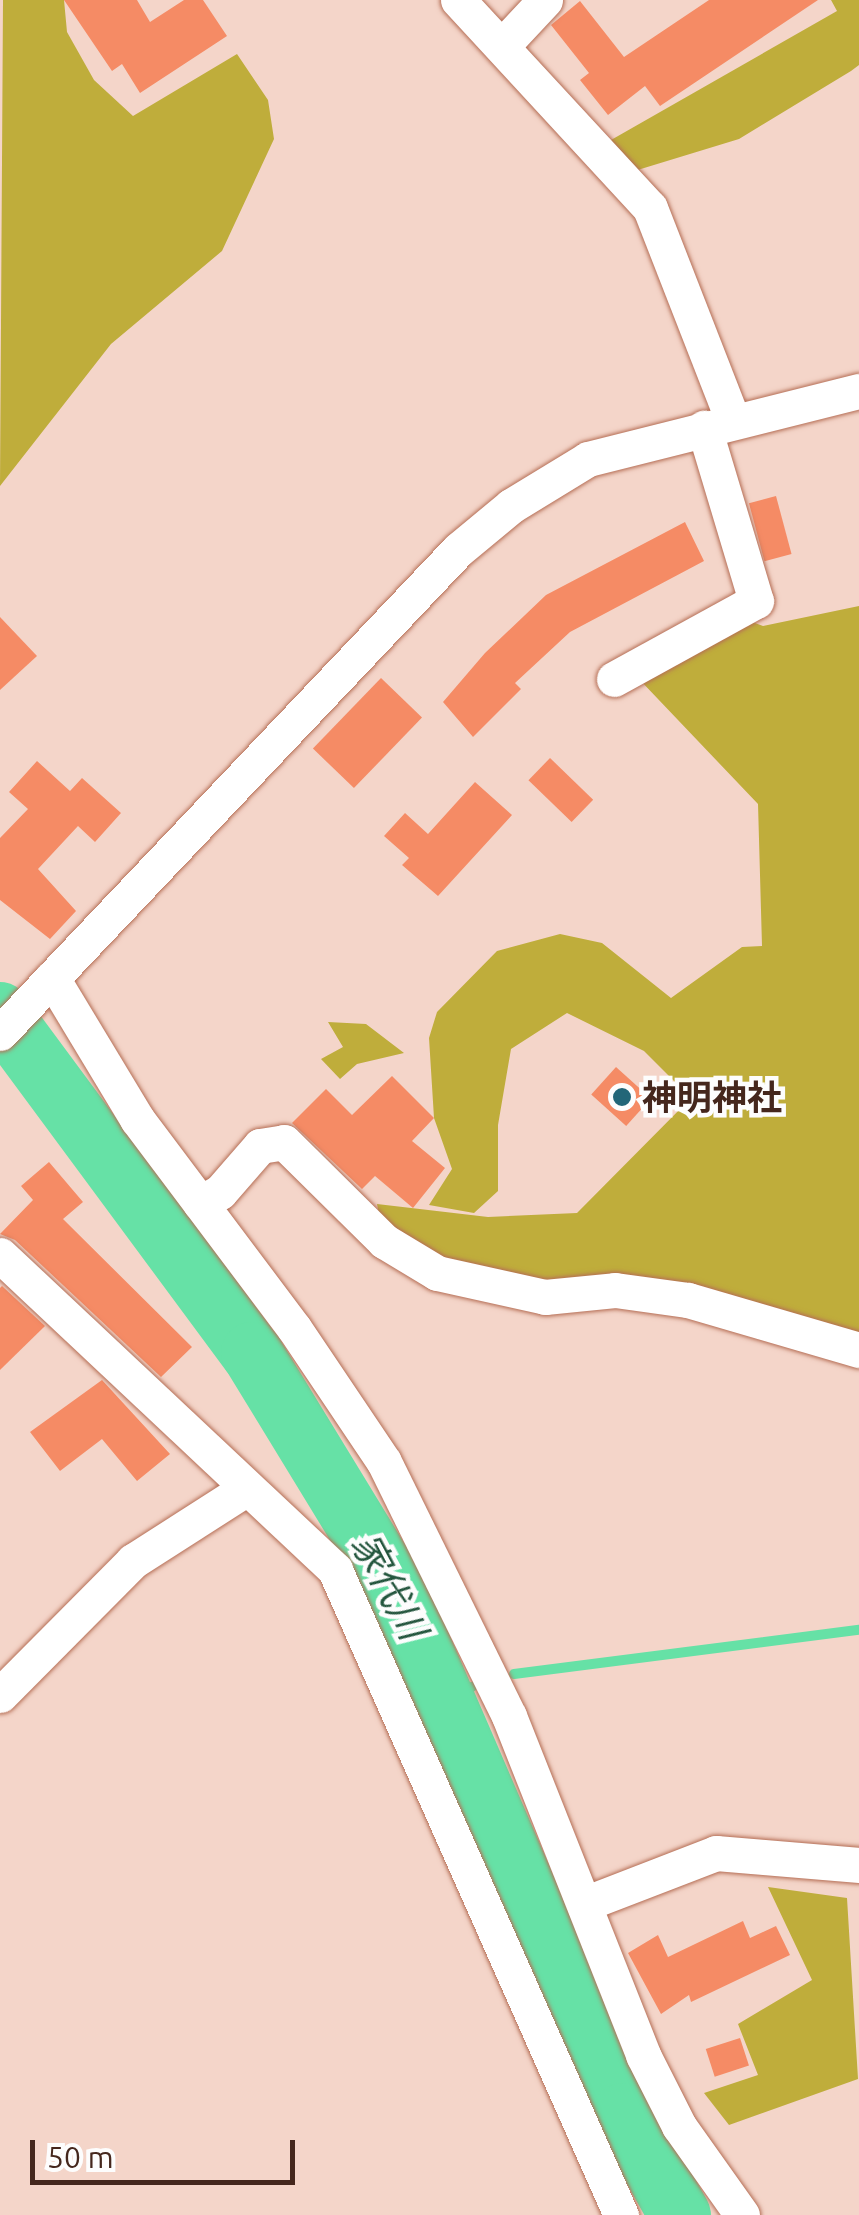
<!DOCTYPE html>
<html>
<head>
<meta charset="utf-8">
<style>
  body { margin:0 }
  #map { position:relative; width:859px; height:2215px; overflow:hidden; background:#f4d5c9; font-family:Ubuntu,"Noto Sans JP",sans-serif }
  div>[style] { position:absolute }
  .green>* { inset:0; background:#bfad3b }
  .stream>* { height:10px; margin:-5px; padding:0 5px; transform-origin:5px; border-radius:5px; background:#66e1a6 }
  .river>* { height:62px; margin:-31px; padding:0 31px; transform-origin:31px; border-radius:31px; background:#66e1a6 }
  .building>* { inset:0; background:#f58b65; transform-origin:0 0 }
  .roads { filter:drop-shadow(0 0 2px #b56e55) drop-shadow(0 0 2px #b56e55) }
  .minor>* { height:35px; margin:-17.5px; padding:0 17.5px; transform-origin:17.5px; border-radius:17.5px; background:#fff }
  .dots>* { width:28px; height:28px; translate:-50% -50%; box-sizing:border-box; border:5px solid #fdfdfd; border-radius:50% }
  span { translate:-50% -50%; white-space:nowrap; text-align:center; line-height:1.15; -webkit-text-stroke:9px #fdfdfd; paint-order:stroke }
  .poi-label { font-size:35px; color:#45271d; font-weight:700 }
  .left { translate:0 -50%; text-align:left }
  .water-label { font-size:38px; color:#23553d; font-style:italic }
  .scale { position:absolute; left:30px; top:2140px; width:265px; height:45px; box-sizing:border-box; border:5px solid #45271d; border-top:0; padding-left:12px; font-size:30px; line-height:35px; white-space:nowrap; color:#45271d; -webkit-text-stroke:8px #fdfdfd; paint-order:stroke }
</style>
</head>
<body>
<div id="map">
  <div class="green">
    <i style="clip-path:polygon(3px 0,64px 0,67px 32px,94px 80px,133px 116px,237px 54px,268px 100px,274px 139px,222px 251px,111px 344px,0 486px)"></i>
    <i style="clip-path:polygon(831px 0,859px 0,859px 65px,851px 71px,739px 139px,631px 172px,604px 144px,837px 11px)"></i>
    <i style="clip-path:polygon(859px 606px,859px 1349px,807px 1334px,541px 1296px,384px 1241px,377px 1204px,488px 1217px,577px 1213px,691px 1098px,644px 1051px,567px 1013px,511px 1049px,498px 1125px,498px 1191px,474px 1213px,429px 1205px,452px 1169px,434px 1118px,429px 1038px,437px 1012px,497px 951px,560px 934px,602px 943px,671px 998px,742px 947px,762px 946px,758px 804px,638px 678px,747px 620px,763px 626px)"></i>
    <i style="clip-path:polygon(328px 1022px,366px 1024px,404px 1053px,357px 1064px,340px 1079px,321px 1059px,343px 1047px)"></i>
    <i style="clip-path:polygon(768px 1887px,847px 1898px,858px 2079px,729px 2125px,704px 2093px,758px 2075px,738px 2024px,812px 1980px)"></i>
  </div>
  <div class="stream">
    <i style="left:514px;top:1674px;width:348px;rotate:-7.3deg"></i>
    <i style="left:447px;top:1699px;width:28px;rotate:-26deg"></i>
  </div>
  <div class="river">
    <i style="left:0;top:1013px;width:423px;rotate:53.5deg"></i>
    <i style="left:252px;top:1353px;width:276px;rotate:58.6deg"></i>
    <i style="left:396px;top:1589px;width:572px;rotate:66.62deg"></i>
    <i style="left:623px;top:2114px;width:116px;rotate:60.6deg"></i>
  </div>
  <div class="building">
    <i style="clip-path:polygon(64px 0,137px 0,150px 22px,184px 0,203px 0,227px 36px,140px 93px,122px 64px,112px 71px)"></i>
    <i style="clip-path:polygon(709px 0,818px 0,660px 106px,645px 86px,608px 115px,580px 80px,589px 73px,551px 25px,580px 1px,624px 57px)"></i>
    <i style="left:776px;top:496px;width:60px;height:28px;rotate:75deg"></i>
    <i style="clip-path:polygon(685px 522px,704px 561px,570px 632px,515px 683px,521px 689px,473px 737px,443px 702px,485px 653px,546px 595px)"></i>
    <i style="clip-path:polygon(0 617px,37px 656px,0 690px)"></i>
    <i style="left:381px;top:678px;width:57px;height:98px;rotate:44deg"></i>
    <i style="left:550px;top:758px;width:60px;height:31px;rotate:44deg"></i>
    <i style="clip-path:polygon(37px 761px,70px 791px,82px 778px,121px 813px,95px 842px,78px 826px,38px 869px,76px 911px,50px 939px,0 900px,0 838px,28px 809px,9px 792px)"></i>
    <i style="clip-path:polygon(475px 782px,512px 815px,438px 896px,402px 865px,409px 858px,384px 836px,405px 813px,428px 834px)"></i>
    <i style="left:616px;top:1067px;width:47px;height:37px;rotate:42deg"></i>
    <i style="clip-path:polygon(392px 1076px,434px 1118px,412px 1141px,445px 1168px,413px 1208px,375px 1176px,362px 1189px,292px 1123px,326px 1089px,352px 1115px)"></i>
    <i style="clip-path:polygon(49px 1162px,83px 1202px,63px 1219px,192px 1347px,161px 1377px,15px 1240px,0 1234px,33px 1200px,21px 1186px)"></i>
    <i style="clip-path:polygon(2px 1286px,45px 1326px,0 1370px,0 1288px)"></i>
    <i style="clip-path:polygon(102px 1380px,170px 1454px,137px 1481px,102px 1439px,60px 1471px,30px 1432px)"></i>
    <i style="clip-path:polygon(743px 1921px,750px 1938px,776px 1926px,790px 1955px,691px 2002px,689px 1995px,661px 2014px,628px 1953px,658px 1935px,668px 1957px)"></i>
    <i style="left:740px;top:2038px;width:29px;height:36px;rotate:72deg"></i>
  </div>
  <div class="roads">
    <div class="minor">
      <i style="left:458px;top:0;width:283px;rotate:47.3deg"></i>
      <i style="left:650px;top:208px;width:229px;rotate:68.7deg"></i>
      <i style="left:502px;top:46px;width:63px;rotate:-46.9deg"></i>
      <i style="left:614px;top:679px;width:162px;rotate:-28.8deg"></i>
      <i style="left:756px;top:601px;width:181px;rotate:-106.7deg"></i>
      <i style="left:52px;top:978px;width:165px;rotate:58.9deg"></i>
      <i style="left:137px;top:1119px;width:261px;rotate:53.1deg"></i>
      <i style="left:294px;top:1328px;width:161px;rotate:56.1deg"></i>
      <i style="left:384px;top:1462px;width:283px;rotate:63.8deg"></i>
      <i style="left:509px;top:1716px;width:365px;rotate:68.4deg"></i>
      <i style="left:643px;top:2055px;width:80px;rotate:63.1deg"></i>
      <i style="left:679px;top:2126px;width:109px;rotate:54.7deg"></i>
      <i style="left:0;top:1033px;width:666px;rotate:-46.52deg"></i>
      <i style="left:458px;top:550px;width:69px;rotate:-39.7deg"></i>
      <i style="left:511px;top:506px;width:90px;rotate:-31.4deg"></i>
      <i style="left:588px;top:459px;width:279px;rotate:-14.1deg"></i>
      <i style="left:200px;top:1203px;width:23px;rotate:-29deg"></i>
      <i style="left:220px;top:1192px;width:61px;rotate:-49deg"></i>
      <i style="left:260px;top:1146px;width:24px;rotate:-9deg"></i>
      <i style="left:284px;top:1142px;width:141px;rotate:44.7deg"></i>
      <i style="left:384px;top:1241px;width:62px;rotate:31.1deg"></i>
      <i style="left:437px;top:1273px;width:111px;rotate:12.5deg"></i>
      <i style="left:545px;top:1297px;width:70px;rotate:-5.7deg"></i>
      <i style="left:615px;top:1290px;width:74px;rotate:7.8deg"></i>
      <i style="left:688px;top:1300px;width:178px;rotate:16.3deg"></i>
      <i style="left:0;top:1255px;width:460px;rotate:43.2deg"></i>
      <i style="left:335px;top:1570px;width:706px;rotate:66.09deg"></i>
      <i style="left:0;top:1695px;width:189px;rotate:-45.2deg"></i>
      <i style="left:133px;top:1561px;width:135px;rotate:-32.6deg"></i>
      <i style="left:584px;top:1904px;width:142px;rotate:-21.1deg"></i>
      <i style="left:716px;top:1853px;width:144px;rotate:4.8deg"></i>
    </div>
  </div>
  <div class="dots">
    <i style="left:622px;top:1097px;background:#236678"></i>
  </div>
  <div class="poi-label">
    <span class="left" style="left:642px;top:1097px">神明神社</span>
  </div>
  <div class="water-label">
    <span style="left:389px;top:1586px;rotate:62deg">家代川</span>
  </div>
  <div class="scale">50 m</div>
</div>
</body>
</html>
